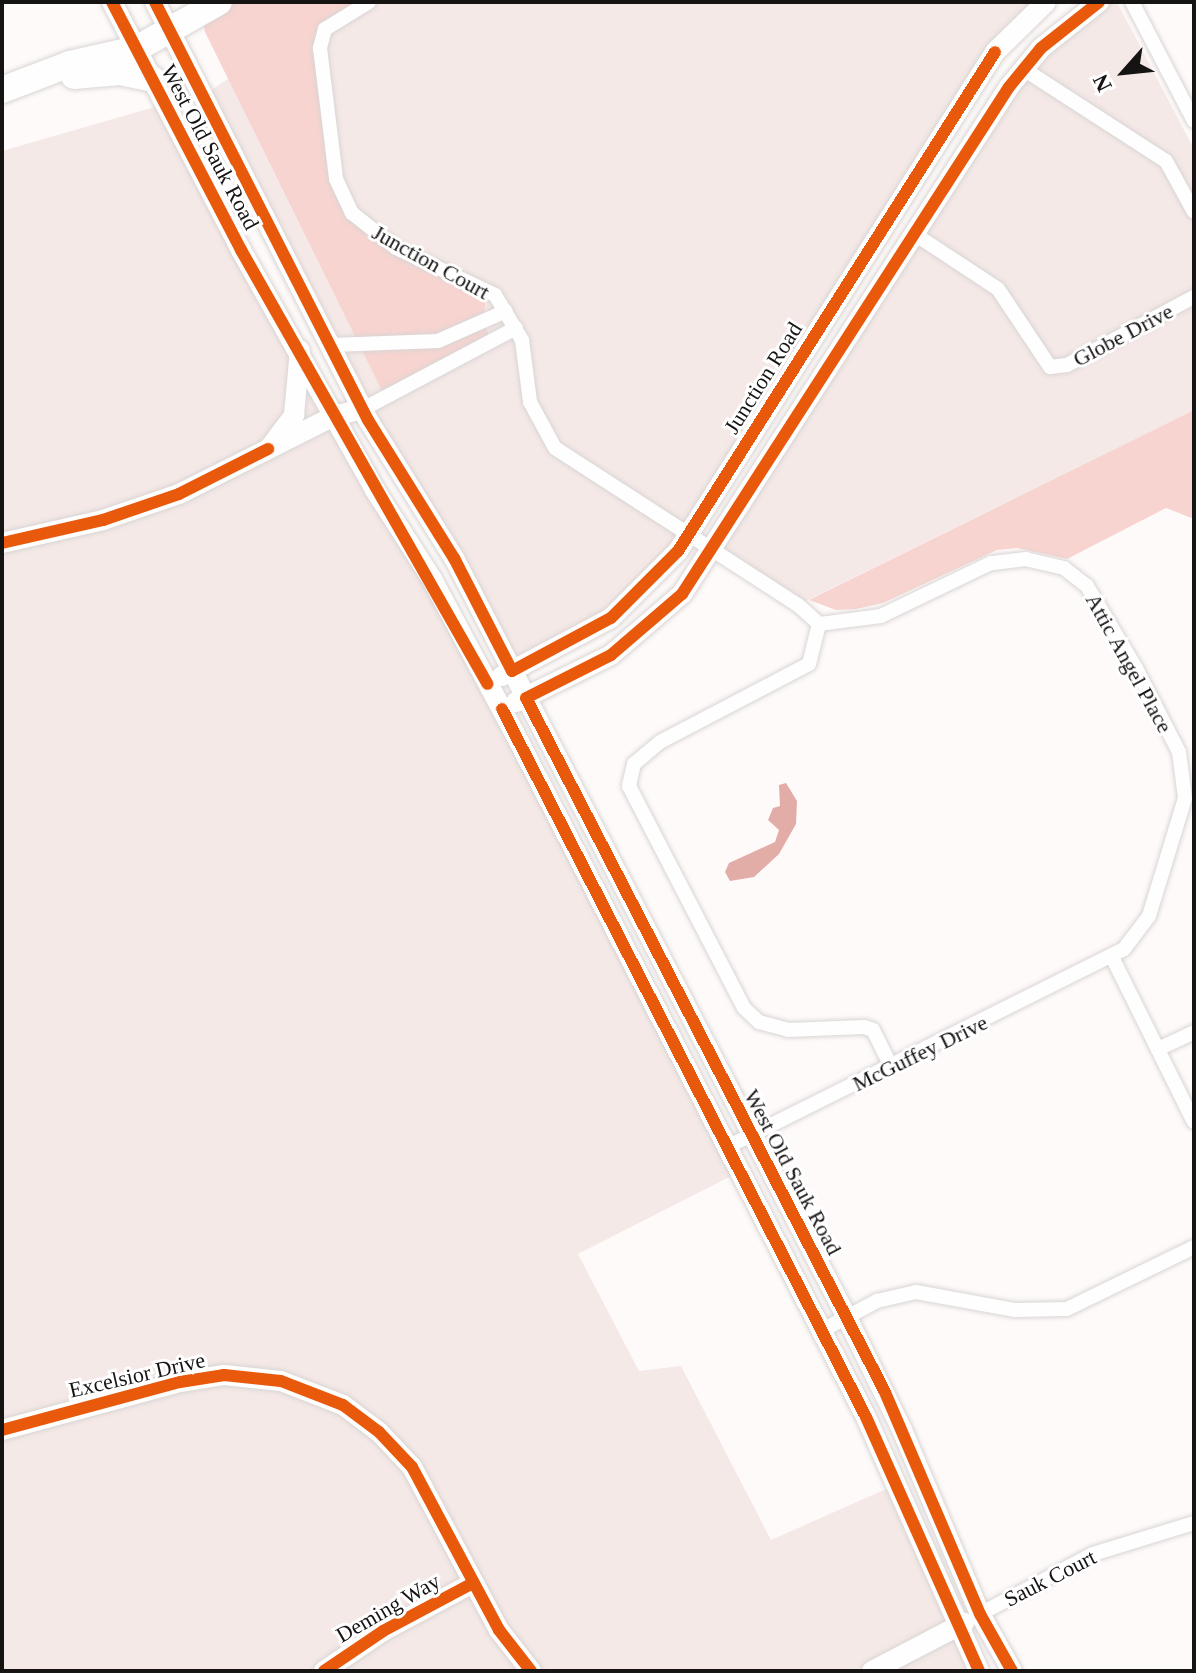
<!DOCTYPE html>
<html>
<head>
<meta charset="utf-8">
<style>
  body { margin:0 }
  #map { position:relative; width:1196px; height:1673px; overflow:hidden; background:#fefaf9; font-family:Georgia,serif }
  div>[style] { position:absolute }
  .built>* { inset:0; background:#f5e9e7 }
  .green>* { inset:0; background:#f7d4d0 }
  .water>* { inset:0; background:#e2ada6 }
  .roads { filter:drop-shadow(0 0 2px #d8d5d4) drop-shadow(0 0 2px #d8d5d4) }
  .street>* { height:14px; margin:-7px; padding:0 7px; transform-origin:7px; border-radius:7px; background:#fffefe }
  .secondary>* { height:20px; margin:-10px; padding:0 10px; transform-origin:10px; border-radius:10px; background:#fffefe }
  .highway>* { height:26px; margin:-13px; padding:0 13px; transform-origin:13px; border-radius:13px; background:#fffefe }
  .cycleway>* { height:12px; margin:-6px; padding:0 6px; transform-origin:6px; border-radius:6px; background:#e8590c }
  span { translate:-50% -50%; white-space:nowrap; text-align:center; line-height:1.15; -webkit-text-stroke:6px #fff; paint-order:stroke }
  .street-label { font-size:22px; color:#161313 }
  .frame { position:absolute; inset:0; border:4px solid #161313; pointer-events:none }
  .north { position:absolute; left:1084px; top:32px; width:80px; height:80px; -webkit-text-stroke:6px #fff; paint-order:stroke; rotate:243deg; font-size:22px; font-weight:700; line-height:32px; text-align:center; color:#161313 }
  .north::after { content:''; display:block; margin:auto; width:28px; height:36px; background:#161313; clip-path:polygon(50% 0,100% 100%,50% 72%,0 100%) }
</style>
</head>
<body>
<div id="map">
  <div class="built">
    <i style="clip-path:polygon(342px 2px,1046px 2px,1019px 26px,656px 578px,512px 671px,204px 95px)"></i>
    <i style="clip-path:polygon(1099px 2px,1117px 2px,1194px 149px,1194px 410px,798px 605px,713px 552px,1009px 87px)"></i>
    <i style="clip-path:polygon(165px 104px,739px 1172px,578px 1254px,639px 1371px,681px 1366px,771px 1540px,895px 1485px,979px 1671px,2px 1671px,2px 151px)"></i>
  </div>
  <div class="green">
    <i style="clip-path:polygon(219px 2px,369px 2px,325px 29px,336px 179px,371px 231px,487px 288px,483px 323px,492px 341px,385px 397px,205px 32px,202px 19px)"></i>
    <i style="clip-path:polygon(1194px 410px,1194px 519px,1166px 508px,1067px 559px,1017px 548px,997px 550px,883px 603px,856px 609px,836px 610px,809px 600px)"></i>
  </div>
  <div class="water">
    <i style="clip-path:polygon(786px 783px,797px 801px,796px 824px,779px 854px,754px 877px,730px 881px,725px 872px,729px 863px,775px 842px,779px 830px,768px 820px,773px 808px,780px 806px,779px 785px)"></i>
  </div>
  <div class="roads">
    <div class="street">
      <i style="left:369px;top:2px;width:52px;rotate:148.5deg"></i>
      <i style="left:325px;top:29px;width:20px;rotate:105deg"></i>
      <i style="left:320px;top:48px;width:132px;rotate:83deg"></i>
      <i style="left:336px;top:179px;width:38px;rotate:65deg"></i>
      <i style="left:352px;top:213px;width:56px;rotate:38.5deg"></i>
      <i style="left:396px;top:248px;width:110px;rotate:25.4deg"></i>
      <i style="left:495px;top:295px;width:52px;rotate:59deg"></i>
      <i style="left:522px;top:340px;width:63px;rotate:82.6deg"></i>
      <i style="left:530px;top:402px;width:52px;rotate:61.5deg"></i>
      <i style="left:555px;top:448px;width:289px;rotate:32.9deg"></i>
      <i style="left:798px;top:605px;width:28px;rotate:42deg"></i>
      <i style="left:819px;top:624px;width:41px;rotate:104deg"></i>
      <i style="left:809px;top:664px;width:168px;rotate:152.4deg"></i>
      <i style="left:660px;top:742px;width:34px;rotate:140deg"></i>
      <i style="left:634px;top:764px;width:23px;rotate:103deg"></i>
      <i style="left:629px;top:786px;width:250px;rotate:62.6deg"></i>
      <i style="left:744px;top:1008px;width:21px;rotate:43deg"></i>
      <i style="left:759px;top:1022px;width:30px;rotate:15deg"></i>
      <i style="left:788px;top:1030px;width:76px;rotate:-2.3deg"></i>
      <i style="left:864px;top:1027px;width:9px;rotate:18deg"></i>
      <i style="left:873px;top:1030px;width:40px;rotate:63.4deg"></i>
      <i style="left:1132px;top:2px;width:134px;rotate:62.5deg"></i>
      <i style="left:1022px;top:68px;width:171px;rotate:32.9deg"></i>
      <i style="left:1166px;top:161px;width:58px;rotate:61.2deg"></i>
      <i style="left:916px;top:235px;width:98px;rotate:33.4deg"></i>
      <i style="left:998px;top:289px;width:94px;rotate:56.3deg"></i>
      <i style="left:1050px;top:367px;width:17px;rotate:-7deg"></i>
      <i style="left:1067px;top:365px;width:144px;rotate:-28.2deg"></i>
      <i style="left:332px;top:345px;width:106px;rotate:-2.2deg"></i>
      <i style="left:438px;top:341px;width:74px;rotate:-23.8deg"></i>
      <i style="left:363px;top:409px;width:173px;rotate:-27.9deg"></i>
      <i style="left:1112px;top:957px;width:184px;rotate:63.6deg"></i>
      <i style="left:1158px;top:1049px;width:40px;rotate:-25deg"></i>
      <i style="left:727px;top:1147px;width:444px;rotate:-26.5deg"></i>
      <i style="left:1124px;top:949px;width:41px;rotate:-52.9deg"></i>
      <i style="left:1149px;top:916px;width:123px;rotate:-73deg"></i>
      <i style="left:1185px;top:798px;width:46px;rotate:-97.4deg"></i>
      <i style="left:1179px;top:752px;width:94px;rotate:-117.1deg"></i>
      <i style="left:1136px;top:668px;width:96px;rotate:-120.9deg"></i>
      <i style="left:1087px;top:586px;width:29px;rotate:-142deg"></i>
      <i style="left:1064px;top:568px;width:39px;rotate:-167deg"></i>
      <i style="left:1026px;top:559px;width:35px;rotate:173deg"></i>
      <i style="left:991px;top:563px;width:122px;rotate:154.3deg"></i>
      <i style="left:881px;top:616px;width:63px;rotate:172.6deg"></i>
      <i style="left:821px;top:1331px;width:64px;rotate:-28.2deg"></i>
      <i style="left:877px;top:1301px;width:40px;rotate:-13deg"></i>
      <i style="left:916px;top:1292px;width:101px;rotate:10.3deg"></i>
      <i style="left:1015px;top:1310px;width:52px;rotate:-1.1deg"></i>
      <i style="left:1067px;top:1309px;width:141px;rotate:-26deg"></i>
      <i style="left:980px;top:1614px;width:128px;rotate:-28deg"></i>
      <i style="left:1093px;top:1554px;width:106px;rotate:-17.1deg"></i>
    </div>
    <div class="secondary">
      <i style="left:112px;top:2px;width:280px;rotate:62.5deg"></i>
      <i style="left:241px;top:250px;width:275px;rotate:60.8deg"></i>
      <i style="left:375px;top:490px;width:106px;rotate:57.4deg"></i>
      <i style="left:432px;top:579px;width:176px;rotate:61.8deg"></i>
      <i style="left:515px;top:734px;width:768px;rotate:62.8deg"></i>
      <i style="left:866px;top:1417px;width:278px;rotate:66deg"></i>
      <i style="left:155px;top:2px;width:469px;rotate:63deg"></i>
      <i style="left:368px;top:420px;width:163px;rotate:58.1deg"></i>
      <i style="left:454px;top:558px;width:853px;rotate:62.65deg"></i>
      <i style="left:846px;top:1316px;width:127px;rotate:63.8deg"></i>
      <i style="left:902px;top:1430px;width:200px;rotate:67deg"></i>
      <i style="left:980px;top:1614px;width:65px;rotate:60.7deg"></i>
      <i style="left:271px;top:446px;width:39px;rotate:-53deg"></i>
      <i style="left:294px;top:415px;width:65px;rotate:-84.7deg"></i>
      <i style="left:2px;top:543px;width:104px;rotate:-12.8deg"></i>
      <i style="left:103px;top:520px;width:80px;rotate:-18.9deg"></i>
      <i style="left:179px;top:494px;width:174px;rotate:-26.7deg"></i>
      <i style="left:334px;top:416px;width:30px;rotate:-14deg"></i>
      <i style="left:502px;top:676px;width:123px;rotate:-28deg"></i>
      <i style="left:611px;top:618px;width:95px;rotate:-45deg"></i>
      <i style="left:678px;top:551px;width:591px;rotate:-57.57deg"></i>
      <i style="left:995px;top:52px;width:71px;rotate:-44.4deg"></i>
      <i style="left:516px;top:702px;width:106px;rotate:-26.3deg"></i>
      <i style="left:611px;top:655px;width:94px;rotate:-40.7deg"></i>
      <i style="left:682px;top:594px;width:603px;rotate:-57.18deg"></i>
      <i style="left:1009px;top:87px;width:50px;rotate:-50.6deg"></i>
      <i style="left:1041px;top:48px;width:74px;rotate:-38.4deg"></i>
      <i style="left:2px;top:1430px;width:184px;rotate:-15.1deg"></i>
      <i style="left:180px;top:1382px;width:45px;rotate:-9deg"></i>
      <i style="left:224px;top:1375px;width:57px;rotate:6deg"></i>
      <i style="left:281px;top:1381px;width:66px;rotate:21.2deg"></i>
      <i style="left:343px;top:1405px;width:45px;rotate:36.9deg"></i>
      <i style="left:379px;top:1432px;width:48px;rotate:46.7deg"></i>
      <i style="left:412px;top:1467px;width:185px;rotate:61.9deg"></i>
      <i style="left:499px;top:1630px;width:52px;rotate:52deg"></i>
      <i style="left:324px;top:1671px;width:71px;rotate:-34.1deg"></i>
      <i style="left:383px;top:1631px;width:102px;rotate:-28.1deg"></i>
      <i style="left:872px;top:1671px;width:104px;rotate:-27.6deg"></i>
    </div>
    <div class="highway">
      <i style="left:74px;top:76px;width:46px;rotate:-5deg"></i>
      <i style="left:120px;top:72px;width:33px;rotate:12deg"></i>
      <i style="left:2px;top:90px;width:73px;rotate:-20.9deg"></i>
      <i style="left:70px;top:64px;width:68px;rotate:-12.8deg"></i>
      <i style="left:136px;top:49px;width:95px;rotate:-29.5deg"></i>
    </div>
  </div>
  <div class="cycleway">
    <i style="left:112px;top:2px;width:280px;rotate:62.5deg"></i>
    <i style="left:241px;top:250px;width:499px;rotate:60.4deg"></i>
    <i style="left:155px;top:2px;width:469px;rotate:63deg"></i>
    <i style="left:368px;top:420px;width:163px;rotate:58.1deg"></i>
    <i style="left:454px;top:558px;width:127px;rotate:62.8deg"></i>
    <i style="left:512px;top:671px;width:112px;rotate:-28.2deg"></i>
    <i style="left:611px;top:618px;width:95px;rotate:-45deg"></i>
    <i style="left:678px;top:551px;width:591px;rotate:-57.57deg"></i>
    <i style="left:2px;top:543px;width:104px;rotate:-12.8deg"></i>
    <i style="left:103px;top:520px;width:80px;rotate:-18.9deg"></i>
    <i style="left:179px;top:494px;width:100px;rotate:-26.8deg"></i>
    <i style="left:502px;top:709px;width:796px;rotate:62.79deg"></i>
    <i style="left:866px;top:1417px;width:278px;rotate:66deg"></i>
    <i style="left:2px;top:1430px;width:184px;rotate:-15.1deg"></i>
    <i style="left:180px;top:1382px;width:45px;rotate:-9deg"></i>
    <i style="left:224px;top:1375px;width:57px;rotate:6deg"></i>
    <i style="left:281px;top:1381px;width:66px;rotate:21.2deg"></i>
    <i style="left:343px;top:1405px;width:45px;rotate:36.9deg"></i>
    <i style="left:379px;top:1432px;width:48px;rotate:46.7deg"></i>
    <i style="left:412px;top:1467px;width:185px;rotate:61.9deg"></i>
    <i style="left:499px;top:1630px;width:52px;rotate:52deg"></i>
    <i style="left:324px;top:1671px;width:71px;rotate:-34.1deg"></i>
    <i style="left:383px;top:1631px;width:102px;rotate:-28.1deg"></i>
    <i style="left:1012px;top:1671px;width:65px;rotate:-119.3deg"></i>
    <i style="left:980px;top:1614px;width:241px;rotate:-113.2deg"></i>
    <i style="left:885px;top:1392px;width:781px;rotate:-117.35deg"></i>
    <i style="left:526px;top:698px;width:95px;rotate:-26.8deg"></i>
    <i style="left:611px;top:655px;width:94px;rotate:-40.7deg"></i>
    <i style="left:682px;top:594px;width:603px;rotate:-57.18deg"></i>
    <i style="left:1009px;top:87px;width:50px;rotate:-50.6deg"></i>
    <i style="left:1041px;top:48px;width:74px;rotate:-38.4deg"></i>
  </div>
  <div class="street-label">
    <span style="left:210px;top:147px;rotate:62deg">West Old Sauk Road</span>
    <span style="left:431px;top:262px;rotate:29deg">Junction Court</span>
    <span style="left:1123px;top:335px;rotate:-28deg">Globe Drive</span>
    <span style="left:763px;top:378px;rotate:-58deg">Junction Road</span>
    <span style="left:1129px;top:663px;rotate:61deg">Attic Angel Place</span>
    <span style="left:920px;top:1053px;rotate:-26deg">McGuffey Drive</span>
    <span style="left:793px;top:1172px;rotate:62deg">West Old Sauk Road</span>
    <span style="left:137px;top:1375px;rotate:-13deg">Excelsior Drive</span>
    <span style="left:1050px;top:1578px;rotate:-27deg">Sauk Court</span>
    <span style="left:388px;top:1608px;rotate:-30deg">Deming Way</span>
  </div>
  <div class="frame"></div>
  <div class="north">N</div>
</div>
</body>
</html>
